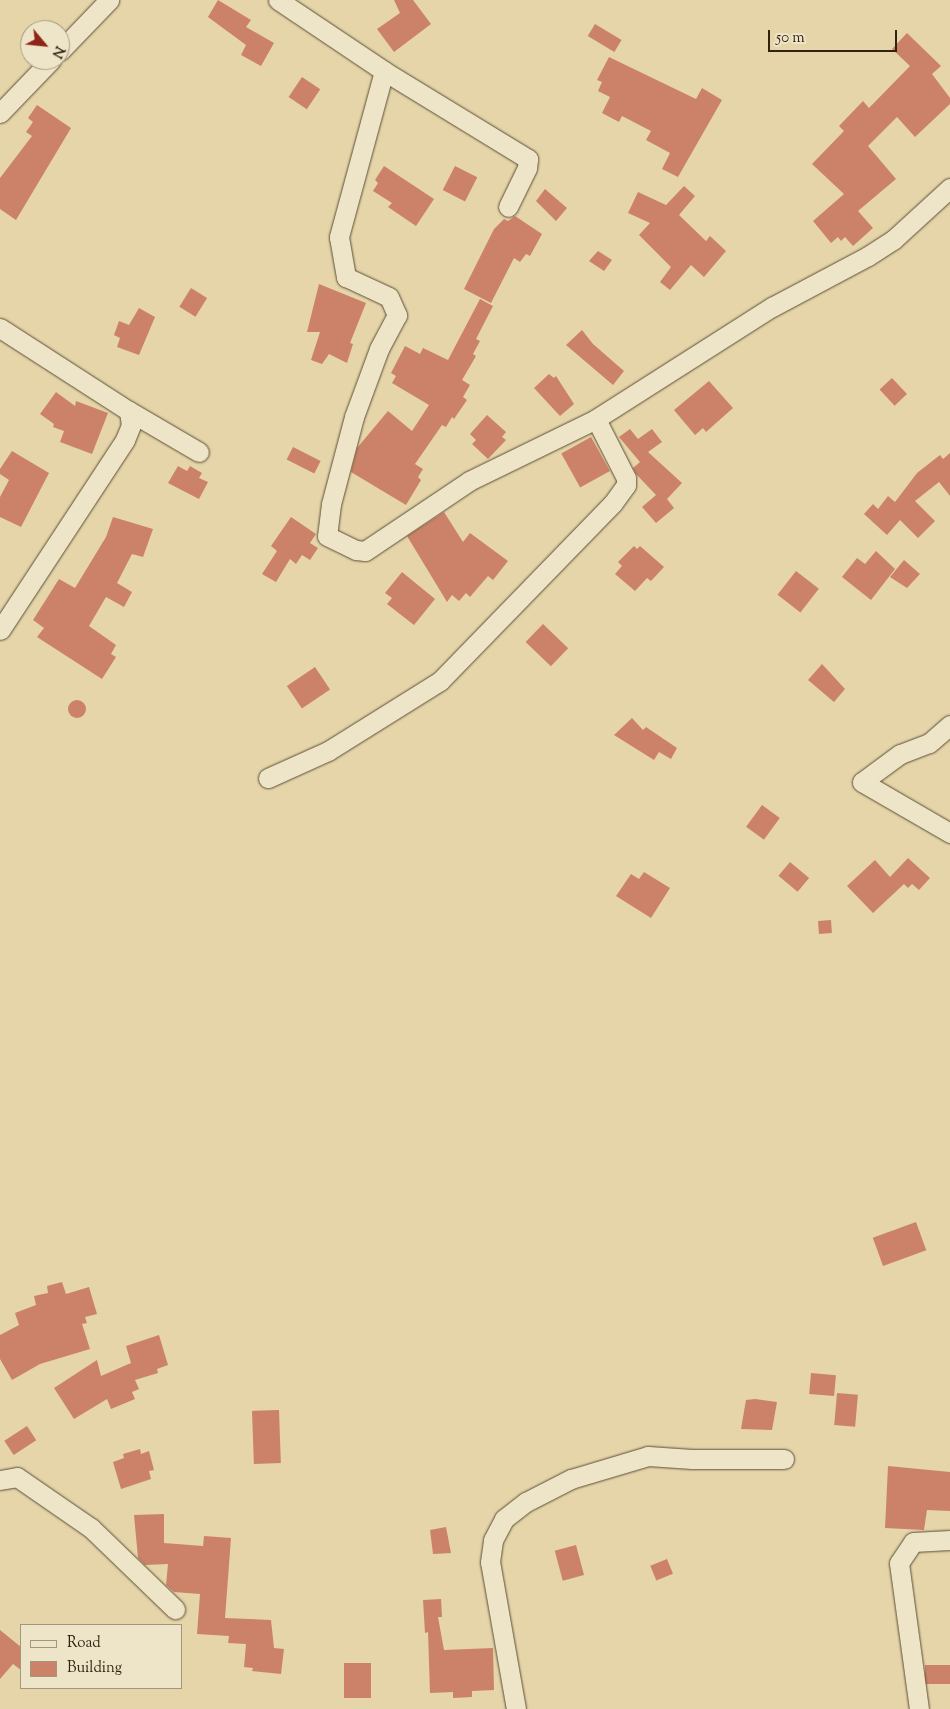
<!DOCTYPE html>
<html>
<head>
<meta charset="utf-8">
<style>
  body { margin:0 }
  #map { position:relative; width:950px; height:1709px; overflow:hidden; background:#e5d5a9; font-family:"Sorts Mill Goudy",serif }
  div>[style] { position:absolute }
  .building>* { inset:0; background:#cc8269; transform-origin:0 0 }
  .round { border-radius:50% }
  .roads { filter:drop-shadow(0 0 1px #5d4e36) drop-shadow(0 0 1px #5d4e36) }
  .street>* { height:19px; margin:-9.5px; padding:0 9.5px; transform-origin:9.5px; border-radius:9.5px; background:#eee4c7 }
  span { translate:-50% -50%; white-space:nowrap; text-align:center; line-height:1.15; -webkit-text-stroke:4px #eee4c7; paint-order:stroke }
  .legend { position:absolute; left:20px; top:1624px; width:162px; height:65px; box-sizing:border-box; background:#eee4c7; border:1px solid #a2967e; margin:0; padding:6px 9px; list-style:none; font-size:15px; color:#302110 }
  .legend li { display:flex; align-items:center; gap:10px; height:25px }
  .legend b { width:25px; border:1px solid #a2967e }
  .north { position:absolute; left:20px; top:20px; width:50px; height:50px; box-sizing:border-box; background:#eee4c7; border:1px solid #a2967e; border-radius:50%; rotate:118deg; font-size:14px; font-weight:700; line-height:20px; text-align:center; color:#302110 }
  .north::after { content:''; display:block; margin:auto; width:18px; height:22px; background:#8f2418; clip-path:polygon(50% 0,100% 100%,50% 72%,0 100%) }
  .scale { position:absolute; left:768px; top:30px; width:129px; height:22px; box-sizing:border-box; border:2px solid #302110; border-top:0; padding-left:6px; font-size:15px; line-height:18px; white-space:nowrap; color:#302110; -webkit-text-stroke:4px #eee4c7; paint-order:stroke }
</style>
</head>
<body>
<div id="map">
  <div class="building">
    <i style="clip-path:polygon(218px 0,251px 20px,246px 27px,274px 43px,261px 66px,241px 55px,246px 45px,208px 17px)"></i>
    <i style="clip-path:polygon(394px 0,413px 0,431px 24px,394px 52px,377px 29px,400px 13px)"></i>
    <i style="left:595px;top:24px;width:31px;height:14px;rotate:31deg"></i>
    <i style="clip-path:polygon(907px 33px,941px 66px,932px 74px,950px 98px,950px 104px,915px 137px,897px 117px,868px 146px,896px 179px,858px 211px,873px 228px,853px 246px,845px 237px,841px 241px,838px 237px,831px 243px,813px 221px,844px 194px,812px 164px,844px 131px,839px 126px,863px 101px,869px 108px,910px 66px,892px 49px)"></i>
    <i style="clip-path:polygon(609px 57px,696px 99px,702px 88px,722px 100px,678px 177px,662px 169px,670px 153px,646px 140px,651px 131px,622px 116px,619px 122px,602px 113px,610px 97px,598px 91px,602px 82px,597px 80px)"></i>
    <i style="left:302px;top:77px;width:22px;height:24px;rotate:34deg"></i>
    <i style="clip-path:polygon(37px 105px,71px 128px,16px 220px,0 209px,0 178px,32px 136px,26px 132px,33px 122px,28px 118px)"></i>
    <i style="clip-path:polygon(384px 166px,434px 199px,416px 226px,388px 207px,392px 203px,373px 191px,378px 183px,375px 180px)"></i>
    <i style="left:455px;top:166px;width:25px;height:27px;rotate:27deg"></i>
    <i style="clip-path:polygon(684px 186px,695px 196px,679px 215px,706px 241px,710px 236px,726px 251px,704px 277px,691px 265px,670px 290px,660px 282px,671px 267px,639px 235px,650px 223px,628px 213px,638px 192px,666px 205px)"></i>
    <i style="clip-path:polygon(545px 189px,567px 208px,556px 221px,536px 201px)"></i>
    <i style="clip-path:polygon(515px 216px,542px 234px,530px 256px,526px 254px,520px 262px,514px 258px,491px 303px,464px 289px,494px 229px,504px 219px,508px 221px)"></i>
    <i style="clip-path:polygon(598px 251px,612px 260px,604px 271px,589px 261px)"></i>
    <i style="clip-path:polygon(319px 284px,366px 303px,350px 343px,353px 344px,347px 363px,329px 354px,322px 364px,311px 360px,320px 332px,307px 332px)"></i>
    <i style="left:191px;top:288px;width:19px;height:22px;rotate:32deg"></i>
    <i style="clip-path:polygon(480px 299px,493px 306px,476px 339px,480px 341px,473px 354px,476px 356px,462px 380px,470px 385px,463px 397px,467px 400px,454px 419px,452px 417px,446px 427px,442px 425px,415px 464px,423px 469px,418px 477px,421px 480px,406px 505px,351px 472px,357px 448px,388px 411px,412px 431px,429px 405px,392px 383px,396px 376px,391px 373px,405px 346px,420px 354px,423px 348px,448px 360px)"></i>
    <i style="clip-path:polygon(139px 308px,155px 317px,139px 355px,117px 347px,120px 338px,114px 335px,119px 321px,129px 325px)"></i>
    <i style="clip-path:polygon(582px 330px,593px 344px,624px 371px,613px 385px,566px 345px)"></i>
    <i style="clip-path:polygon(549px 374px,554px 378px,556px 376px,574px 404px,560px 416px,534px 388px)"></i>
    <i style="left:892px;top:378px;width:22px;height:17px;rotate:47deg"></i>
    <i style="clip-path:polygon(709px 381px,733px 408px,706px 432px,703px 428px,695px 435px,674px 410px)"></i>
    <i style="clip-path:polygon(56px 392px,75px 406px,76px 401px,108px 413px,92px 454px,60px 442px,64px 431px,53px 427px,54px 424px,40px 414px)"></i>
    <i style="clip-path:polygon(487px 415px,506px 432px,502px 437px,506px 440px,488px 459px,472px 444px,476px 440px,470px 434px)"></i>
    <i style="clip-path:polygon(630px 429px,638px 439px,652px 429px,662px 442px,648px 452px,682px 483px,667px 499px,674px 508px,656px 523px,642px 507px,656px 495px,636px 474px,633px 468px,640px 462px,619px 437px)"></i>
    <i style="left:591px;top:437px;width:39px;height:34px;rotate:61deg"></i>
    <i style="left:293px;top:447px;width:31px;height:14px;rotate:27deg"></i>
    <i style="clip-path:polygon(12px 451px,49px 473px,21px 527px,0 517px,0 497px,9px 480px,0 474px,0 469px)"></i>
    <i style="clip-path:polygon(950px 453px,950px 496px,939px 482px,915px 501px,935px 521px,918px 538px,900px 520px,887px 535px,864px 514px,873px 504px,878px 509px,888px 496px,895px 502px,917px 473px,940px 455px,943px 459px)"></i>
    <i style="clip-path:polygon(178px 466px,187px 471px,190px 466px,202px 473px,199px 478px,208px 482px,199px 499px,168px 483px)"></i>
    <i style="clip-path:polygon(444px 512px,463px 542px,470px 533px,508px 561px,493px 580px,488px 576px,470px 597px,466px 593px,459px 601px,452px 595px,447px 602px,407px 536px)"></i>
    <i style="clip-path:polygon(113px 517px,153px 529px,143px 557px,132px 554px,117px 583px,132px 592px,124px 607px,106px 597px,89px 626px,116px 645px,111px 654px,116px 657px,102px 679px,37px 637px,44px 628px,33px 620px,59px 579px,75px 588px,106px 537px)"></i>
    <i style="clip-path:polygon(291px 517px,316px 534px,310px 543px,318px 548px,310px 560px,302px 555px,296px 564px,290px 559px,276px 582px,262px 574px,277px 551px,271px 546px)"></i>
    <i style="clip-path:polygon(634px 546px,637px 549px,640px 546px,664px 567px,651px 581px,647px 578px,635px 591px,615px 574px,622px 566px,618px 562px)"></i>
    <i style="clip-path:polygon(876px 551px,895px 569px,871px 600px,842px 577px,857px 558px,865px 564px)"></i>
    <i style="clip-path:polygon(904px 560px,920px 574px,907px 588px,890px 577px)"></i>
    <i style="left:796px;top:571px;width:29px;height:30px;rotate:38deg"></i>
    <i style="clip-path:polygon(402px 572px,435px 599px,414px 625px,387px 604px,392px 598px,385px 593px)"></i>
    <i style="left:543px;top:624px;width:35px;height:25px;rotate:44deg"></i>
    <i style="clip-path:polygon(822px 664px,845px 689px,834px 702px,808px 680px)"></i>
    <i style="left:315px;top:667px;width:27px;height:34px;rotate:56deg"></i>
    <i class="round" style="left:68px;top:700px;width:18px;height:18px"></i>
    <i style="clip-path:polygon(632px 718px,643px 730px,646px 727px,677px 748px,671px 759px,659px 752px,654px 760px,614px 735px)"></i>
    <i style="left:762px;top:805px;width:22px;height:27px;rotate:36deg"></i>
    <i style="clip-path:polygon(908px 858px,930px 878px,919px 890px,912px 884px,908px 888px,904px 884px,873px 913px,847px 886px,875px 860px,890px 877px)"></i>
    <i style="left:790px;top:862px;width:25px;height:18px;rotate:40deg"></i>
    <i style="clip-path:polygon(644px 872px,670px 888px,651px 918px,616px 896px,631px 874px,639px 879px)"></i>
    <i style="left:831px;top:920px;width:13px;height:13px;rotate:86deg"></i>
    <i style="left:916px;top:1222px;width:30px;height:46px;rotate:70deg"></i>
    <i style="clip-path:polygon(62px 1282px,66px 1294px,89px 1287px,97px 1314px,85px 1317px,87px 1323px,82px 1324px,90px 1349px,40px 1364px,12px 1380px,0 1359px,0 1335px,19px 1325px,15px 1313px,36px 1305px,34px 1296px,48px 1293px,47px 1286px)"></i>
    <i style="clip-path:polygon(159px 1335px,168px 1365px,157px 1369px,158px 1373px,135px 1380px,139px 1389px,132px 1392px,135px 1399px,111px 1409px,107px 1399px,74px 1419px,54px 1388px,97px 1360px,101px 1376px,131px 1363px,126px 1346px)"></i>
    <i style="left:811px;top:1373px;width:25px;height:21px;rotate:5deg"></i>
    <i style="left:837px;top:1393px;width:21px;height:32px;rotate:5deg"></i>
    <i style="clip-path:polygon(755px 1399px,777px 1402px,772px 1430px,741px 1429px,746px 1400px)"></i>
    <i style="left:279px;top:1410px;width:53px;height:27px;rotate:88deg"></i>
    <i style="left:27px;top:1426px;width:17px;height:27px;rotate:57deg"></i>
    <i style="clip-path:polygon(140px 1449px,141px 1454px,149px 1451px,154px 1470px,149px 1471px,151px 1479px,121px 1489px,113px 1462px,124px 1458px,123px 1454px)"></i>
    <i style="clip-path:polygon(888px 1466px,950px 1472px,950px 1511px,927px 1510px,924px 1530px,885px 1528px)"></i>
    <i style="clip-path:polygon(164px 1514px,164px 1543px,203px 1546px,204px 1536px,231px 1538px,225px 1618px,271px 1620px,274px 1648px,284px 1649px,281px 1674px,252px 1671px,253px 1668px,244px 1667px,246px 1644px,228px 1643px,229px 1636px,197px 1634px,200px 1594px,174px 1592px,166px 1585px,168px 1564px,145px 1565px,138px 1558px,134px 1515px)"></i>
    <i style="clip-path:polygon(446px 1527px,451px 1553px,433px 1554px,430px 1530px)"></i>
    <i style="left:576px;top:1545px;width:31px;height:22px;rotate:75deg"></i>
    <i style="left:667px;top:1559px;width:16px;height:18px;rotate:68deg"></i>
    <i style="clip-path:polygon(441px 1599px,442px 1617px,438px 1617px,444px 1650px,493px 1648px,494px 1690px,472px 1691px,472px 1697px,453px 1698px,453px 1692px,430px 1693px,428px 1632px,425px 1633px,423px 1600px)"></i>
    <i style="clip-path:polygon(0 1630px,21px 1647px,21px 1670px,13px 1664px,0 1679px)"></i>
    <i style="left:344px;top:1663px;width:27px;height:35px"></i>
    <i style="left:950px;top:1665px;width:19px;height:25px;rotate:90deg"></i>
  </div>
  <div class="roads">
    <div class="street">
      <i style="left:278px;top:0;width:128px;rotate:33.8deg"></i>
      <i style="left:384px;top:71px;width:169px;rotate:31.4deg"></i>
      <i style="left:528px;top:159px;width:9px;rotate:96deg"></i>
      <i style="left:527px;top:168px;width:43px;rotate:116deg"></i>
      <i style="left:60px;top:51px;width:71px;rotate:-46.1deg"></i>
      <i style="left:384px;top:71px;width:172px;rotate:105.2deg"></i>
      <i style="left:339px;top:237px;width:41px;rotate:80.1deg"></i>
      <i style="left:346px;top:277px;width:47px;rotate:24.9deg"></i>
      <i style="left:389px;top:297px;width:20px;rotate:66deg"></i>
      <i style="left:397px;top:315px;width:38px;rotate:118deg"></i>
      <i style="left:379px;top:349px;width:72px;rotate:110.2deg"></i>
      <i style="left:354px;top:417px;width:90px;rotate:104.8deg"></i>
      <i style="left:331px;top:504px;width:32px;rotate:97deg"></i>
      <i style="left:327px;top:536px;width:32px;rotate:26deg"></i>
      <i style="left:356px;top:550px;width:9px;rotate:6deg"></i>
      <i style="left:365px;top:551px;width:125px;rotate:-33.9deg"></i>
      <i style="left:469px;top:481px;width:141px;rotate:-26deg"></i>
      <i style="left:596px;top:419px;width:209px;rotate:-32.5deg"></i>
      <i style="left:772px;top:307px;width:109px;rotate:-28deg"></i>
      <i style="left:868px;top:256px;width:30px;rotate:-33deg"></i>
      <i style="left:893px;top:240px;width:77px;rotate:-42.4deg"></i>
      <i style="left:0;top:113px;width:74px;rotate:-46.1deg"></i>
      <i style="left:0;top:328px;width:153px;rotate:32.8deg"></i>
      <i style="left:129px;top:411px;width:14px;rotate:82deg"></i>
      <i style="left:131px;top:425px;width:16px;rotate:112deg"></i>
      <i style="left:125px;top:440px;width:227px;rotate:123.3deg"></i>
      <i style="left:129px;top:411px;width:81px;rotate:30.4deg"></i>
      <i style="left:950px;top:725px;width:28px;rotate:139deg"></i>
      <i style="left:929px;top:743px;width:31px;rotate:159deg"></i>
      <i style="left:900px;top:754px;width:47px;rotate:143.6deg"></i>
      <i style="left:862px;top:782px;width:102px;rotate:30.1deg"></i>
      <i style="left:268px;top:778px;width:66px;rotate:-24.2deg"></i>
      <i style="left:328px;top:751px;width:132px;rotate:-32deg"></i>
      <i style="left:440px;top:681px;width:248px;rotate:-45.8deg"></i>
      <i style="left:613px;top:503px;width:22px;rotate:-54deg"></i>
      <i style="left:626px;top:485px;width:7px;rotate:-90deg"></i>
      <i style="left:626px;top:478px;width:66px;rotate:-117deg"></i>
      <i style="left:0;top:1480px;width:17px;rotate:-10deg"></i>
      <i style="left:17px;top:1477px;width:90px;rotate:34.6deg"></i>
      <i style="left:91px;top:1528px;width:117px;rotate:44deg"></i>
      <i style="left:516px;top:1709px;width:149px;rotate:-100deg"></i>
      <i style="left:490px;top:1562px;width:22px;rotate:-82deg"></i>
      <i style="left:493px;top:1540px;width:24px;rotate:-62deg"></i>
      <i style="left:504px;top:1519px;width:28px;rotate:-38deg"></i>
      <i style="left:526px;top:1502px;width:51px;rotate:-27.1deg"></i>
      <i style="left:571px;top:1479px;width:80px;rotate:-16.6deg"></i>
      <i style="left:648px;top:1456px;width:44px;rotate:3.9deg"></i>
      <i style="left:692px;top:1459px;width:92px"></i>
      <i style="left:919px;top:1709px;width:147px;rotate:-97.8deg"></i>
      <i style="left:899px;top:1563px;width:25px;rotate:-56deg"></i>
      <i style="left:913px;top:1542px;width:37px;rotate:-3deg"></i>
    </div>
  </div>
  <ul class="legend">
  <li><b style="height:6px;background:#eee4c7"></b>Road</li>
  <li><b style="height:14px;background:#cc8269"></b>Building</li>
  </ul>
  <div class="north">N</div>
  <div class="scale">50 m</div>
</div>
</body>
</html>
